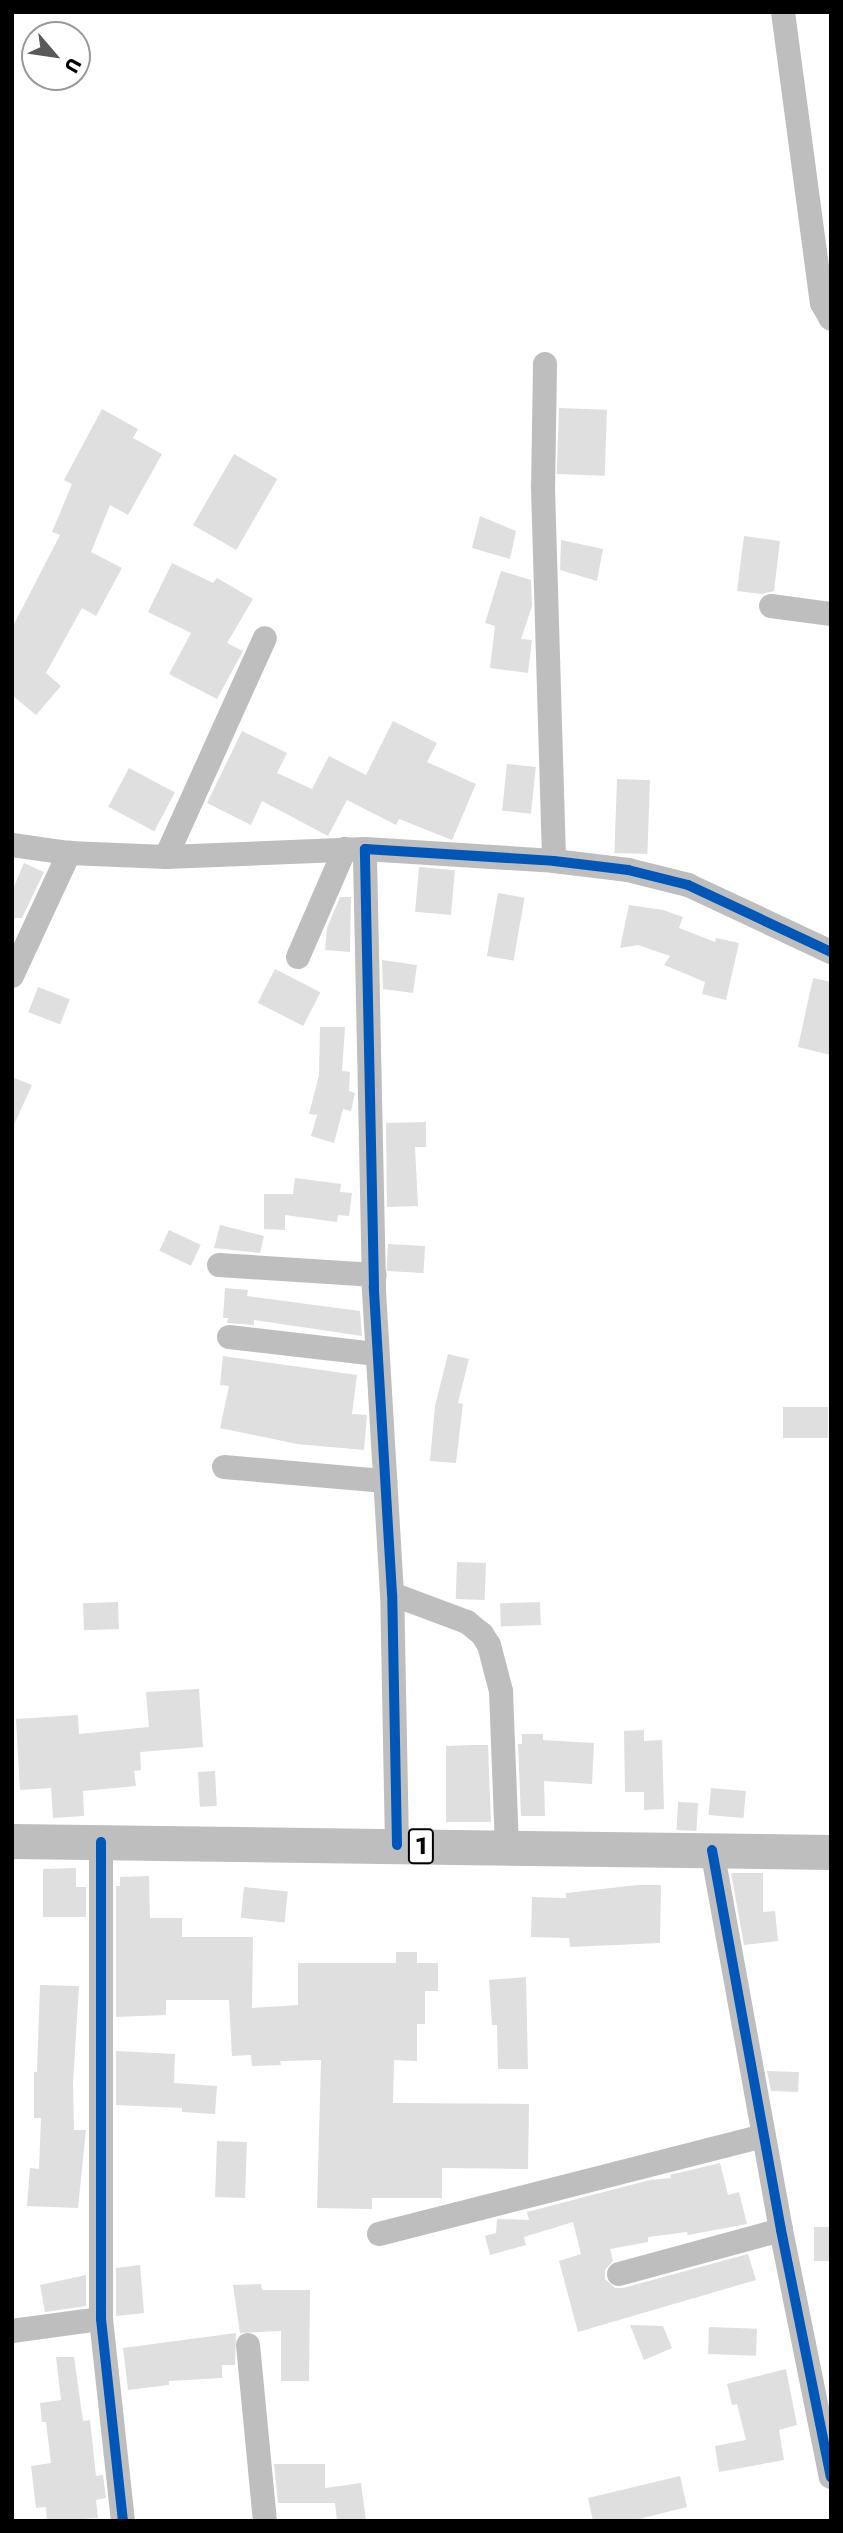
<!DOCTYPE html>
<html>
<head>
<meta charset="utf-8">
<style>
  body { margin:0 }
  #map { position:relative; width:843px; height:2533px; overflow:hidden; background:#fff; font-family:Jost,sans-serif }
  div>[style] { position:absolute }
  .building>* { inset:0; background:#dfdfdf; transform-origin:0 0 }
  .minor>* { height:24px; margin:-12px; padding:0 12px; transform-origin:12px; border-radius:12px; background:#bebebe }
  .highway>* { height:35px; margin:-17.5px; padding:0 17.5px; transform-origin:17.5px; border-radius:17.5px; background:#bebebe }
  .cycleway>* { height:10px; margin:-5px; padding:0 5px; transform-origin:5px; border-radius:5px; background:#0057b8 }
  span { translate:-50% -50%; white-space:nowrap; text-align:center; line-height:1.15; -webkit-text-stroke:5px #fff; paint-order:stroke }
  .shield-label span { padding:2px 5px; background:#fff; border:2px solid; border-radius:5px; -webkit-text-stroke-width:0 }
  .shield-label { font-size:24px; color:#000; font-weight:700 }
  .frame { position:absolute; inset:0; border:14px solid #000; pointer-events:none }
  .north { position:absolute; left:21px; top:21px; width:70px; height:70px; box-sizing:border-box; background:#fff; border:2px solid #999; border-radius:50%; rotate:119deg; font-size:19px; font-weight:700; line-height:28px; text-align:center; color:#000 }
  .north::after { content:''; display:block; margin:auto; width:24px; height:32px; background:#595959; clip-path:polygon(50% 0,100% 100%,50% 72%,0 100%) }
</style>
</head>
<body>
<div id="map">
  <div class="building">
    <i style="left:559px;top:408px;width:48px;height:66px;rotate:2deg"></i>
    <i style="clip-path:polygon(102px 409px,138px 429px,133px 438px,162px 454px,128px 515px,110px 505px,91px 552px,122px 568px,96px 616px,82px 608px,46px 673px,61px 686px,36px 715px,12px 695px,12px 628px,60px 535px,52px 532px,72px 484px,64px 480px)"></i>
    <i style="left:234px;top:454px;width:50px;height:82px;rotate:30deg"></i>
    <i style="clip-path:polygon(480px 516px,516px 531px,510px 559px,472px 548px)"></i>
    <i style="clip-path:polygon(744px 536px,780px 541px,774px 591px,762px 594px,737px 591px)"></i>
    <i style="clip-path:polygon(561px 540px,603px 549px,597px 581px,560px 570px)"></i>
    <i style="clip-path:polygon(172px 563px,213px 583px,217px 578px,253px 599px,227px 643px,243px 651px,217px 699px,169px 674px,191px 633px,148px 612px)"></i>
    <i style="clip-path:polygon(501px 571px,531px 580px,532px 606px,521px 639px,532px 640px,528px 673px,490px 668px,495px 626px,485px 623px)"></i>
    <i style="clip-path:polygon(393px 721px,437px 743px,427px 762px,476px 784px,452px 840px,399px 819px,396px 825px,347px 800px,328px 836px,262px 801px,251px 825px,207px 803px,242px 731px,287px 753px,277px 773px,312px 789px,329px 756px,366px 775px)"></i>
    <i style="left:507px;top:764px;width:29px;height:47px;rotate:6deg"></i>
    <i style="left:129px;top:768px;width:52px;height:44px;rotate:28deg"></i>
    <i style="left:617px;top:779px;width:33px;height:74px;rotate:2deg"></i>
    <i style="clip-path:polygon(24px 863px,44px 872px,22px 918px,12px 918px,12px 891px)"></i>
    <i style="left:419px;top:867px;width:36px;height:45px;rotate:5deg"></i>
    <i style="left:498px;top:893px;width:27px;height:64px;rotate:10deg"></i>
    <i style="clip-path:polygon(340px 897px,351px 897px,350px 952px,325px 950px,327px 928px)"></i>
    <i style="clip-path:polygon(629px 905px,663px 910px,683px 917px,679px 928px,715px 942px,716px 938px,739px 943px,726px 1000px,702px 994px,705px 982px,664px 965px,670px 956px,638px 945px,620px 948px)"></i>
    <i style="clip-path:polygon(382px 960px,417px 965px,413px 993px,383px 989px)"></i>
    <i style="left:275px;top:969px;width:51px;height:38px;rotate:27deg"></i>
    <i style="clip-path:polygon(813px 978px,831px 982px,831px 1055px,798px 1047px)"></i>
    <i style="left:38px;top:987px;width:34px;height:27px;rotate:21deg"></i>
    <i style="clip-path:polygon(320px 1027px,345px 1027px,342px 1071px,350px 1072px,349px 1091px,355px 1093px,351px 1111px,343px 1109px,334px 1143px,311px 1136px,317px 1115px,309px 1114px,319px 1075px)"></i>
    <i style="clip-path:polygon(12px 1077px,32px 1085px,12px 1129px)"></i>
    <i style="clip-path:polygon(426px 1122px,426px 1147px,415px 1147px,418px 1206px,387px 1207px,386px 1123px)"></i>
    <i style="clip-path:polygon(295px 1178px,341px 1184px,340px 1192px,352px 1193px,349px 1216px,338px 1215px,337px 1222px,285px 1215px,285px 1230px,264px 1229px,264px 1194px,293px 1194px)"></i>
    <i style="clip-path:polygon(220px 1225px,264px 1236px,260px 1253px,214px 1248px)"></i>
    <i style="left:169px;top:1230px;width:35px;height:23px;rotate:25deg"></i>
    <i style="left:388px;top:1244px;width:37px;height:27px;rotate:3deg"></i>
    <i style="clip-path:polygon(225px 1288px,248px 1290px,247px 1296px,360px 1311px,362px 1336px,254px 1320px,254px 1325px,227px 1323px,228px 1318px,223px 1318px)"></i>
    <i style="clip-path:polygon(448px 1354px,469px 1359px,458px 1403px,463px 1404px,456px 1463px,430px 1461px,435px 1406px)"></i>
    <i style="clip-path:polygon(223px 1356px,357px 1375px,352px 1414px,367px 1415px,364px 1450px,297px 1444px,220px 1428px,229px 1386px,220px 1385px)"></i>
    <i style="left:783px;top:1407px;width:45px;height:31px"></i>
    <i style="left:457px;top:1562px;width:29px;height:37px;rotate:2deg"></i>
    <i style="left:118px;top:1602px;width:27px;height:35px;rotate:88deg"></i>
    <i style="left:540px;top:1602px;width:23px;height:40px;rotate:88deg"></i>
    <i style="clip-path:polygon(199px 1689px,203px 1747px,140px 1752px,141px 1770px,134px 1771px,136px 1786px,83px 1791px,84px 1816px,53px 1818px,51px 1788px,20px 1790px,16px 1719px,78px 1715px,79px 1734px,149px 1727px,146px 1692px)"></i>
    <i style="clip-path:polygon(644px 1730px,644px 1741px,662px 1740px,664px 1809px,644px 1810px,644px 1792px,625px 1792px,624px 1731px)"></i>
    <i style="clip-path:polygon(522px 1734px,543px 1734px,543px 1740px,594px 1743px,592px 1784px,544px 1781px,545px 1816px,521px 1816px,518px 1744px,522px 1744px)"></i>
    <i style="clip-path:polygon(472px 1745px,488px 1745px,491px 1822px,446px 1822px,446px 1746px)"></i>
    <i style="left:215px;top:1771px;width:35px;height:17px;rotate:87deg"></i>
    <i style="left:711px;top:1788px;width:35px;height:27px;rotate:5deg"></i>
    <i style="left:678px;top:1802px;width:20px;height:28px;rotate:3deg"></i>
    <i style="clip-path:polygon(76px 1868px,76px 1887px,86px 1887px,86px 1917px,43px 1917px,43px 1869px)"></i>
    <i style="clip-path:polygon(731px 1873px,763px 1873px,763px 1912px,775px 1911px,778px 1941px,744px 1945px)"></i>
    <i style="clip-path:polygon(149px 1876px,150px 1918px,182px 1918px,182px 1937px,253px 1937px,252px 2008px,298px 2005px,298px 1963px,396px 1963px,396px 1952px,417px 1952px,417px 1963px,438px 1963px,438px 1991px,425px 1991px,425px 2024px,417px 2024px,417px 2061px,394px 2060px,393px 2103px,529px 2104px,528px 2169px,442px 2168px,442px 2198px,372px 2198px,372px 2209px,317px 2208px,321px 2060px,280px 2061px,281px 2065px,252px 2066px,251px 2055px,232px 2056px,229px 2000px,166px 2000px,166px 2015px,116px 2017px,116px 1886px,120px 1886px,120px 1877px)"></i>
    <i style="clip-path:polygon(638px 1885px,661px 1885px,660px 1943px,570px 1947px,569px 1938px,531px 1937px,532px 1897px,566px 1898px,566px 1893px)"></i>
    <i style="left:244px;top:1887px;width:44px;height:31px;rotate:6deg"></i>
    <i style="clip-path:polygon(526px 1977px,528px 2069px,498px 2069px,497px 2025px,492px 2025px,489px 1980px)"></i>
    <i style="clip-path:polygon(40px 1985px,79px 1986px,73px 2083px,74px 2130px,86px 2130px,78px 2208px,27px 2206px,30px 2168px,39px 2169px,41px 2118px,34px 2118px,34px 2072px,37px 2072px)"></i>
    <i style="clip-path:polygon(116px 2051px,175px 2054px,174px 2083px,217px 2086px,215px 2114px,182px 2112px,182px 2108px,116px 2105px)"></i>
    <i style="clip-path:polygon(767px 2071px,799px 2072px,798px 2092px,771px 2091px)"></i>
    <i style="left:217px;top:2141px;width:30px;height:56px;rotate:2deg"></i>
    <i style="clip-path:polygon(720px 2163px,728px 2195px,739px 2192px,747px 2224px,688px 2235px,687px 2232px,648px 2237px,648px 2242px,610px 2249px,613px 2261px,605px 2270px,605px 2279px,615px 2288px,623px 2288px,748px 2254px,756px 2280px,578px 2332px,559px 2261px,581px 2254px,573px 2222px,524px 2237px,526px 2245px,490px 2255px,485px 2236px,496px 2233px,497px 2219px,529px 2220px,527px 2212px,650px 2180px,671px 2178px,670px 2175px)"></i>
    <i style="left:814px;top:2227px;width:17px;height:34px"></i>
    <i style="clip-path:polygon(140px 2265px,144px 2313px,116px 2316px,116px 2268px)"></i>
    <i style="clip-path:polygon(86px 2275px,86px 2306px,45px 2312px,40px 2285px)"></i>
    <i style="clip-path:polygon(261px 2284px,262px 2290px,310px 2290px,309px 2381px,281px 2381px,281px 2331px,240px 2333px,233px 2285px)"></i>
    <i style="clip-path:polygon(630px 2325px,663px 2326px,672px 2348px,644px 2360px)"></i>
    <i style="left:709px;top:2327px;width:48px;height:27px;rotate:2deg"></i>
    <i style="clip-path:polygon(236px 2333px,235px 2365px,222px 2365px,222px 2378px,169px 2381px,169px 2385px,128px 2390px,123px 2348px)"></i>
    <i style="clip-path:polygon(56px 2357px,74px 2357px,83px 2421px,90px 2420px,96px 2476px,103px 2475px,106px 2498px,96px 2500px,98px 2518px,47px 2521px,46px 2507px,36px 2508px,31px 2466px,51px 2463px,46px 2422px,42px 2422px,40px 2403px,61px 2400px)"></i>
    <i style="clip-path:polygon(786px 2369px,797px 2425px,779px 2430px,784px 2460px,719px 2472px,715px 2446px,746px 2440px,737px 2404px,732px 2405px,727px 2384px)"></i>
    <i style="clip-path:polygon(274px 2464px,325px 2464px,325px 2488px,361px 2483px,366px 2521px,337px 2521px,335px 2503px,278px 2503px)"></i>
    <i style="clip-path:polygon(680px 2476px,687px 2507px,631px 2521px,593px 2521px,588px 2498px)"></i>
  </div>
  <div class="minor">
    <i style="left:783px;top:12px;width:294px;rotate:82.4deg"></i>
    <i style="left:822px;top:303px;width:18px;rotate:61deg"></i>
    <i style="left:545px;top:364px;width:124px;rotate:90.9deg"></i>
    <i style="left:543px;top:488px;width:373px;rotate:88.3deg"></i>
    <i style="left:771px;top:606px;width:61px;rotate:7.6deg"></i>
    <i style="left:12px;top:845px;width:58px;rotate:8deg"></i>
    <i style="left:166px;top:857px;width:240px;rotate:-65.7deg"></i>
    <i style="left:298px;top:957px;width:118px;rotate:-66.5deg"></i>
    <i style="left:12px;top:976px;width:136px;rotate:-65.1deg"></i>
    <i style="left:69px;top:853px;width:97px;rotate:2.4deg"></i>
    <i style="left:166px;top:857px;width:199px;rotate:-2.3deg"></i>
    <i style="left:219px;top:1265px;width:156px;rotate:3.7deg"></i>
    <i style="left:229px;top:1337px;width:149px;rotate:6.6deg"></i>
    <i style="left:224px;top:1467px;width:162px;rotate:5deg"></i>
    <i style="left:392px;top:1594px;width:80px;rotate:20.5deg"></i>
    <i style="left:467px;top:1622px;width:19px;rotate:39deg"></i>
    <i style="left:482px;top:1634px;width:13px;rotate:58deg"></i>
    <i style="left:489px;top:1645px;width:48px;rotate:75.4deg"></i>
    <i style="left:501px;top:1691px;width:158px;rotate:87.8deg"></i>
    <i style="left:101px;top:1842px;width:477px;rotate:90deg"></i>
    <i style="left:101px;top:2319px;width:203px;rotate:83.8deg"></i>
    <i style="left:397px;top:1845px;width:251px;rotate:-91.1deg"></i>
    <i style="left:392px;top:1594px;width:308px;rotate:-93.4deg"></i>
    <i style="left:374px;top:1287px;width:438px;rotate:-91.2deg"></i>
    <i style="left:365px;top:849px;width:189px;rotate:3.6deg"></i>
    <i style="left:554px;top:861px;width:75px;rotate:6.9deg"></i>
    <i style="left:628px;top:870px;width:62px;rotate:14deg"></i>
    <i style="left:688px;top:885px;width:158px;rotate:25.1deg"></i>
    <i style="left:712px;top:1850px;width:386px;rotate:79.7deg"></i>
    <i style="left:781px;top:2230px;width:252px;rotate:78.6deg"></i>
    <i style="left:379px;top:2234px;width:397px;rotate:-14.3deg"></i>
    <i style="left:619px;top:2274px;width:168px;rotate:-15.2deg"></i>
    <i style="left:12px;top:2331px;width:90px;rotate:-7.7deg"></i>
    <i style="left:248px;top:2345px;width:177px;rotate:84.5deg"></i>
  </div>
  <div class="highway">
    <i style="left:12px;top:1841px;width:819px;rotate:0.77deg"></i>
  </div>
  <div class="cycleway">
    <i style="left:101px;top:1842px;width:477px;rotate:90deg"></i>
    <i style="left:101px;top:2319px;width:203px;rotate:83.8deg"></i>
    <i style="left:397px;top:1845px;width:251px;rotate:-91.1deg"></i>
    <i style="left:392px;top:1594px;width:308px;rotate:-93.4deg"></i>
    <i style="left:374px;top:1287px;width:438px;rotate:-91.2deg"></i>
    <i style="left:365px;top:849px;width:189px;rotate:3.6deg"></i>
    <i style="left:554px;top:861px;width:75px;rotate:6.9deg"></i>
    <i style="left:628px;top:870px;width:62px;rotate:14deg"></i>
    <i style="left:688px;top:885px;width:158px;rotate:25.1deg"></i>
    <i style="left:712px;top:1850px;width:386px;rotate:79.7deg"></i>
    <i style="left:781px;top:2230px;width:252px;rotate:78.6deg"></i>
  </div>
  <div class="shield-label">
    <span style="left:421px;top:1846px">1</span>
  </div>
  <div class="frame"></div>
  <div class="north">U</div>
</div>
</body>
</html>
